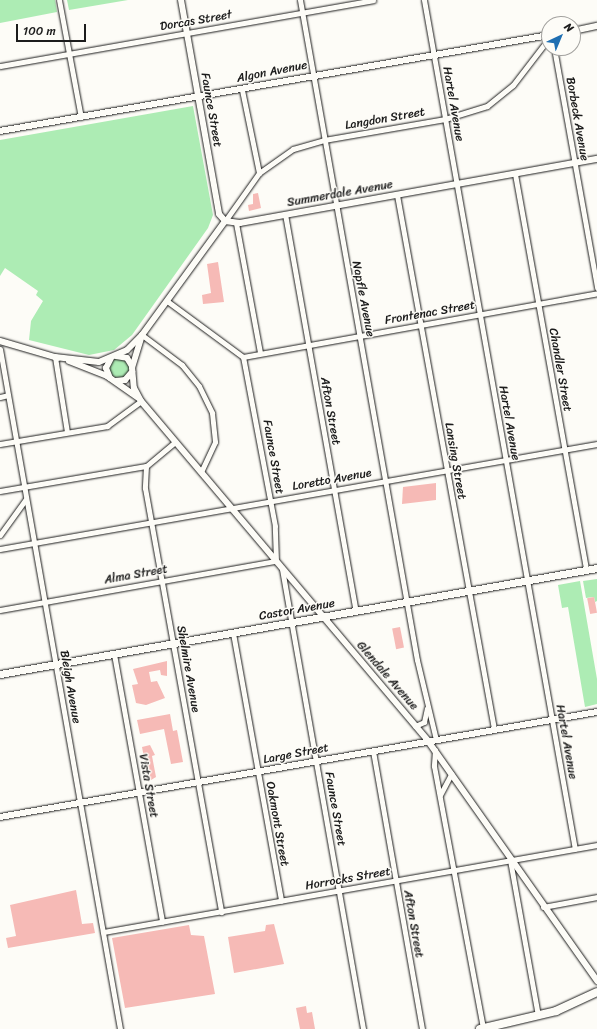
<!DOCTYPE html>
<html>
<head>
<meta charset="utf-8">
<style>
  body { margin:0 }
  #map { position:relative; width:597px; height:1029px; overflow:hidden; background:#fdfcf7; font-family:Sriracha,sans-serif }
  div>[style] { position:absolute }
  .green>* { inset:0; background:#adecb4 }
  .round { border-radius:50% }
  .building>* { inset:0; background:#f6bab6; transform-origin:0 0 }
  .roads { filter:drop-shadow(0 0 1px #1c1c1c) drop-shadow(0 0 1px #1c1c1c) }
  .minor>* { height:5px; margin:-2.5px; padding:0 2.5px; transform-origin:2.5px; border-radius:2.5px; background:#fdfcf7 }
  .tertiary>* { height:6px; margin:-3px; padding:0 3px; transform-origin:3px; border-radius:3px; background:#fdfcf7 }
  .secondary>* { height:7px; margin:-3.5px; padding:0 3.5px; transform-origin:3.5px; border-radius:3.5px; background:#fdfcf7 }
  .primary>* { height:8px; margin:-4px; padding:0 4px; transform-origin:4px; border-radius:4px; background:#fdfcf7 }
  span { translate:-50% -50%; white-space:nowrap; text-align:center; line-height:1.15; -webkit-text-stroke:3px #fdfcf7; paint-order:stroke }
  .street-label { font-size:12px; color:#1c1c1c }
  .north { position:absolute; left:541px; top:16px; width:40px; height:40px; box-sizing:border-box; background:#fdfcf7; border:1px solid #a3a29f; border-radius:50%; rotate:44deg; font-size:11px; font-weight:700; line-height:16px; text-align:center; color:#1c1c1c }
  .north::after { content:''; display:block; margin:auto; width:14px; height:18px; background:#1f6fb2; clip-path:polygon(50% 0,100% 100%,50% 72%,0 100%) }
  .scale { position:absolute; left:16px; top:24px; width:70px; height:18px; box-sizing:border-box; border:2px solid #1c1c1c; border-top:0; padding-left:5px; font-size:12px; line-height:14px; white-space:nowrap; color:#1c1c1c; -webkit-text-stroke:3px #fdfcf7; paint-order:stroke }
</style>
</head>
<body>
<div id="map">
  <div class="green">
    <i style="clip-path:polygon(0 0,55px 0,57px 12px,0 23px)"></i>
    <i style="clip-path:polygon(67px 0,128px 0,69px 10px)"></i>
    <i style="clip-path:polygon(193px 106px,213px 215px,208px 228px,132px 335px,114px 350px,89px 355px,29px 340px,31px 321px,43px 301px,36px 295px,38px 291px,5px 268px,0 276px,0 140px)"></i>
    <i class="round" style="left:109px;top:358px;width:20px;height:20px"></i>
    <i style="clip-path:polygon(597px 579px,597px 601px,595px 602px,594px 597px,586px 598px,583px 581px)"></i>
    <i style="clip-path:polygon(580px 581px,597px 679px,597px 704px,585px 707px,568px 607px,562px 608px,558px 585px)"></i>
  </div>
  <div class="building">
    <i style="clip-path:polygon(258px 193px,261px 208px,249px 211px,248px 205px,253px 204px,253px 194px)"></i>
    <i style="clip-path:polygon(218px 262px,224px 302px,203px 304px,202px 295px,211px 293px,207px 264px)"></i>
    <i style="clip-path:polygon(436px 483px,436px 500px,402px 504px,403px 487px)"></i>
    <i style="left:594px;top:597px;width:16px;height:7px;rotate:79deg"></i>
    <i style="left:400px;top:627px;width:21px;height:8px;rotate:79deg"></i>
    <i style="clip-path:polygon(167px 661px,167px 676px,161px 675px,160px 670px,149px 672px,151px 682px,157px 681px,165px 698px,146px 705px,136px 703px,132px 685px,138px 684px,133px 669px)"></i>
    <i style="clip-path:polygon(170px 714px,173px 731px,177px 730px,183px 762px,171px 764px,164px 729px,140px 734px,137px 720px)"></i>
    <i style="clip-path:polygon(150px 745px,155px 755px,152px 756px,156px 777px,151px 780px,148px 779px,142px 747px)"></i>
    <i style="clip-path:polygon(76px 890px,82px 924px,93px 923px,95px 933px,8px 948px,6px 938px,16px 936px,10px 905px)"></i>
    <i style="clip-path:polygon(274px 924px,284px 964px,234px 973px,228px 937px,265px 931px,266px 925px)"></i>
    <i style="clip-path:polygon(189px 925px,191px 935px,204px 936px,215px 994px,125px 1008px,112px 938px)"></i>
    <i style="clip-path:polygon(306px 1006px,307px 1013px,312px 1012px,315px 1029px,300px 1029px,296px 1008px)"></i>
  </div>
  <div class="roads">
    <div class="minor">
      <i style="left:59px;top:0;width:119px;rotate:79.4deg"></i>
      <i style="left:300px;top:0;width:670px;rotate:79.95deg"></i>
      <i style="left:417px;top:660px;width:82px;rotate:76.6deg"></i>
      <i style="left:424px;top:0;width:862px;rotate:79.92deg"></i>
      <i style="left:554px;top:48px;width:244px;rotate:79.8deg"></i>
      <i style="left:0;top:66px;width:379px;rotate:-10deg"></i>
      <i style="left:242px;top:90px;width:85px;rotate:78.4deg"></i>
      <i style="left:515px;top:174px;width:402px;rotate:79.8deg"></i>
      <i style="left:397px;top:195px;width:543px;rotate:79.7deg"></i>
      <i style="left:285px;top:214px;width:403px;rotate:79.9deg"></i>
      <i style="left:225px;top:221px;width:59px;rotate:-54.7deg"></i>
      <i style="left:259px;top:173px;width:42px;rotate:-35.2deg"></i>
      <i style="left:293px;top:149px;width:32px;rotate:-16deg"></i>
      <i style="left:324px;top:140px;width:123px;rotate:-9.8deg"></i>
      <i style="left:445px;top:119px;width:44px;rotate:-17.2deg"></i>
      <i style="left:487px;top:106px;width:33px;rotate:-39deg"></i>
      <i style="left:513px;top:85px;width:59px;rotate:-52.5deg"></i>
      <i style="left:236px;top:223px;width:132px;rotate:79.5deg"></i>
      <i style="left:167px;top:301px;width:94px;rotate:36.4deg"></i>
      <i style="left:142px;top:335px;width:50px;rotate:36.9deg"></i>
      <i style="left:182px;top:365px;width:27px;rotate:51deg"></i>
      <i style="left:199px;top:386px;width:30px;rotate:64deg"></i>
      <i style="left:212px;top:413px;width:29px;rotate:84deg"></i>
      <i style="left:215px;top:442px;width:33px;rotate:115deg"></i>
      <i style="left:0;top:349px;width:691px;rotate:79.99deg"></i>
      <i style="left:55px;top:357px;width:76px;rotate:80.9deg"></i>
      <i style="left:243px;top:357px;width:360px;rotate:-10.2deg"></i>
      <i style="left:0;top:397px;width:8px;rotate:-14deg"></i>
      <i style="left:175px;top:442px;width:38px;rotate:140deg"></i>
      <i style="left:146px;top:466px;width:22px;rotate:93deg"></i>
      <i style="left:145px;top:488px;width:431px;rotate:79.8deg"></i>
      <i style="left:0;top:444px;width:109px;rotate:-9.5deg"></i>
      <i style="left:107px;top:426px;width:42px;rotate:-36.3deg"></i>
      <i style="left:0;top:491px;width:148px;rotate:-9.7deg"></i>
      <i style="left:0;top:535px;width:44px;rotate:-54.2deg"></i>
      <i style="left:0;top:549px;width:606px;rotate:-9.98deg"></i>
      <i style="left:282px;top:569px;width:467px;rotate:80deg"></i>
      <i style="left:0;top:610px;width:280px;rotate:-10.1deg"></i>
      <i style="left:276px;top:561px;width:35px;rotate:-92deg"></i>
      <i style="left:275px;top:526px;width:172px;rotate:-100.7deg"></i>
      <i style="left:233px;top:633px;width:272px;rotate:79.8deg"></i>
      <i style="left:114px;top:654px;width:272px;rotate:79.8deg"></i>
      <i style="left:415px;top:726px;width:10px;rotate:-24deg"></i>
      <i style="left:424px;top:722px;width:14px;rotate:-78deg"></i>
      <i style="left:435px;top:750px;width:16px;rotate:94deg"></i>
      <i style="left:434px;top:766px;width:268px;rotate:79.4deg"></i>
      <i style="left:373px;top:751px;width:282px;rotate:80deg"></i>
      <i style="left:440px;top:795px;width:24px;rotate:-62deg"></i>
      <i style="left:510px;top:860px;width:158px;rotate:79.8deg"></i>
      <i style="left:543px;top:907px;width:55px;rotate:-10.5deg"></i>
      <i style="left:103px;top:932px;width:502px;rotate:-9.99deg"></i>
    </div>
    <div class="tertiary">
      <i style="left:181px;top:0;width:217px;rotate:79.9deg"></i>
      <i style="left:219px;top:214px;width:9px;rotate:49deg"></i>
      <i style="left:573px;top:31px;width:25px;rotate:-12deg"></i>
      <i style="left:0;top:131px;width:557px;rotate:-9.92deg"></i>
      <i style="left:225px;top:221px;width:15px;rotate:8deg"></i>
      <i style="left:240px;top:223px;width:363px;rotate:-10.2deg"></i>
      <i style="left:142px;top:335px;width:34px;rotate:107deg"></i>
      <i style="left:132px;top:367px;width:21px;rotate:85deg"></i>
      <i style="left:134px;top:388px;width:15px;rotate:62deg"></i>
      <i style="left:141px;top:401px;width:445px;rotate:49.8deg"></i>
      <i style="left:428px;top:741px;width:294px;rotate:54.8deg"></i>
      <i style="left:0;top:341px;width:60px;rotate:16.3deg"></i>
      <i style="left:116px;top:356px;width:11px;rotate:10deg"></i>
      <i style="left:127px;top:358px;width:9px;rotate:58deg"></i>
      <i style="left:55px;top:357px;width:44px;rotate:6.5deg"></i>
      <i style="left:99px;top:362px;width:30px;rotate:-23deg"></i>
      <i style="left:127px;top:350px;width:21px;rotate:-45deg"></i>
      <i style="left:142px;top:335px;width:141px;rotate:-53.9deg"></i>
      <i style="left:69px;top:361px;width:41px;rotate:21.5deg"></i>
      <i style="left:107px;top:376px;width:38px;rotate:35deg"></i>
      <i style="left:110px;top:378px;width:11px;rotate:-112deg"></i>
      <i style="left:106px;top:368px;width:11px;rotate:-63deg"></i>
      <i style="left:116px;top:381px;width:9px;rotate:-6deg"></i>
      <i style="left:125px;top:380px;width:11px;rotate:-49deg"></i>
      <i style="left:0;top:817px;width:606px;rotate:-9.98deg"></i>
    </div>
    <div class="secondary">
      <i style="left:0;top:674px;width:606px;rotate:-10.07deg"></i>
    </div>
    <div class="primary">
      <i style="left:480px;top:1029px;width:78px;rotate:-13.3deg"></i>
      <i style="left:556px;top:1011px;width:45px;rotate:-24.9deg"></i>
    </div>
  </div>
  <div class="street-label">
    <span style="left:196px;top:21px;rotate:-10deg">Dorcas Street</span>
    <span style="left:272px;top:72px;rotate:-11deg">Algon Avenue</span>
    <span style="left:453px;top:104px;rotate:80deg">Hartel Avenue</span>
    <span style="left:211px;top:110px;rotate:80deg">Faunce Street</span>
    <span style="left:385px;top:119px;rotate:-10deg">Langdon Street</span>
    <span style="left:577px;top:119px;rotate:80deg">Borbeck Avenue</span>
    <span style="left:340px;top:194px;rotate:-10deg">Summerdale Avenue</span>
    <span style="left:363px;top:299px;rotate:79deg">Napfle Avenue</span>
    <span style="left:430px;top:313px;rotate:-10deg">Frontenac Street</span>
    <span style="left:560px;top:370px;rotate:80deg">Chandler Street</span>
    <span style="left:330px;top:411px;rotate:80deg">Afton Street</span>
    <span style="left:509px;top:423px;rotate:80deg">Hartel Avenue</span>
    <span style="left:273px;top:457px;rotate:80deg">Faunce Street</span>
    <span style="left:455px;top:461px;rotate:80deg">Lansing Street</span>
    <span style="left:332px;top:480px;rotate:-10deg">Loretto Avenue</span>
    <span style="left:136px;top:575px;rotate:-10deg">Alma Street</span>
    <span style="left:297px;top:610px;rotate:-10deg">Castor Avenue</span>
    <span style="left:188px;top:669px;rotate:80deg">Shelmire Avenue</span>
    <span style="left:387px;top:676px;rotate:49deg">Glendale Avenue</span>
    <span style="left:70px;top:687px;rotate:80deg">Bleigh Avenue</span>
    <span style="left:566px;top:742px;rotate:80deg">Hartel Avenue</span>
    <span style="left:296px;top:754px;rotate:-11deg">Large Street</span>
    <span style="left:148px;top:786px;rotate:80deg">Vista Street</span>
    <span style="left:335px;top:809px;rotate:80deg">Faunce Street</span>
    <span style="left:277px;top:824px;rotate:80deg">Oakmont Street</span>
    <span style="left:348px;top:879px;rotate:-10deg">Horrocks Street</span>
    <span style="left:413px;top:924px;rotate:80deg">Afton Street</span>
  </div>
  <div class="north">N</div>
  <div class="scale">100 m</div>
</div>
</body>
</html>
